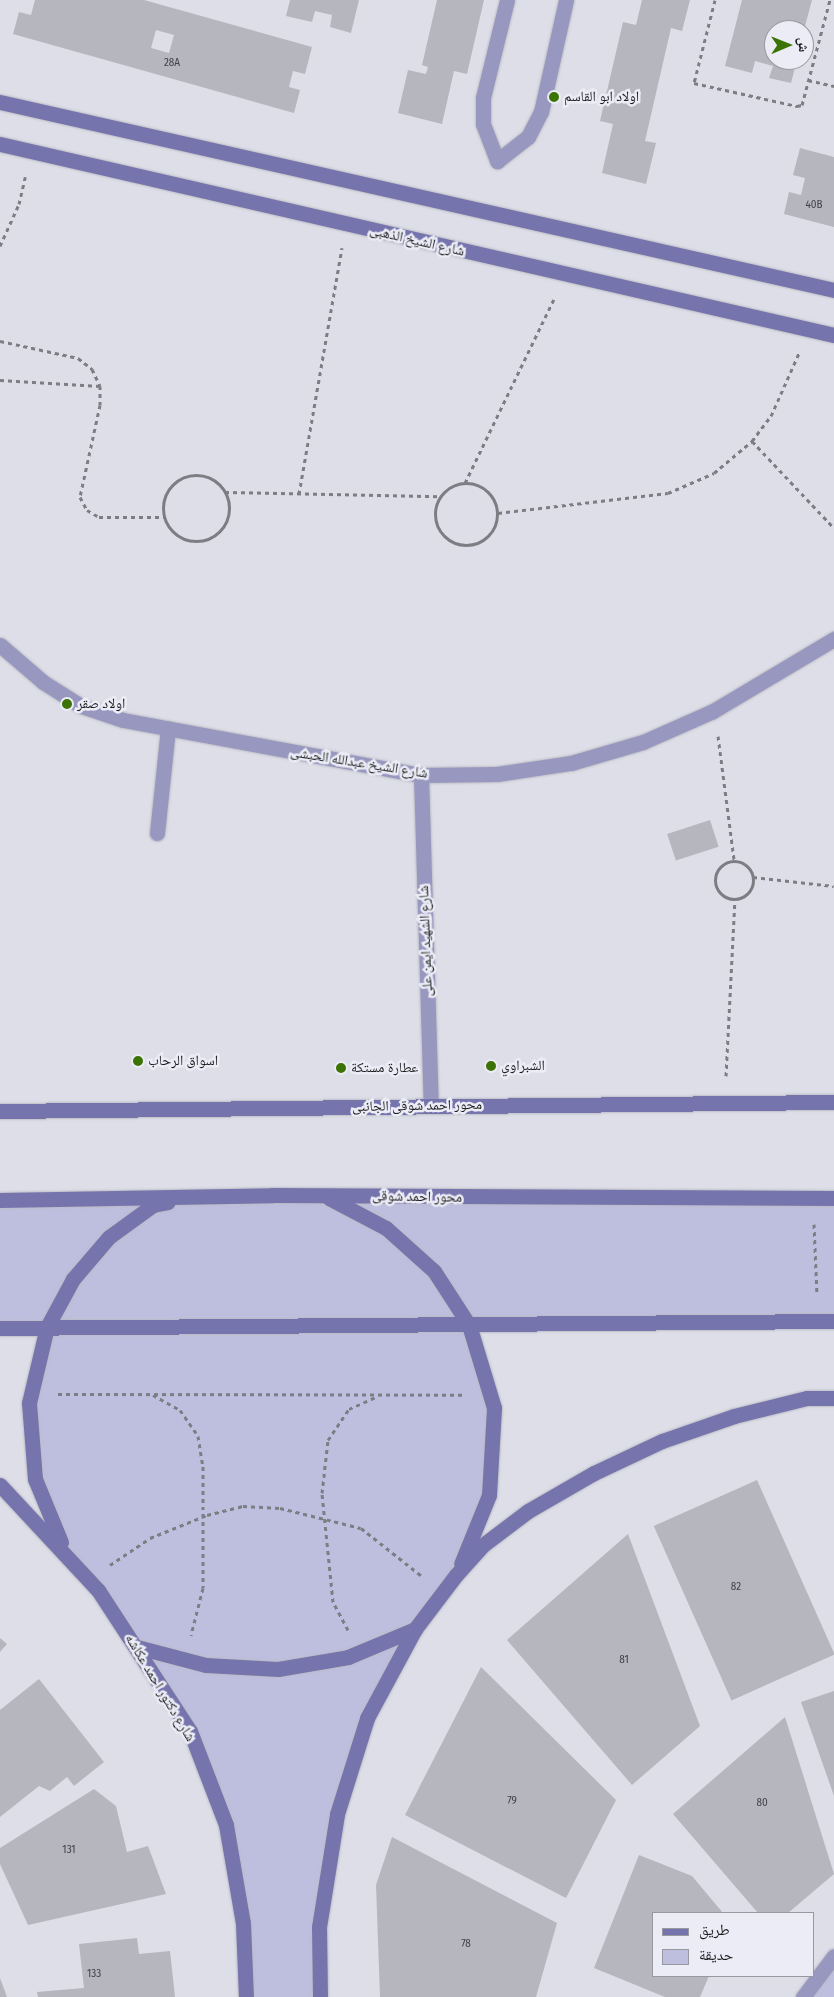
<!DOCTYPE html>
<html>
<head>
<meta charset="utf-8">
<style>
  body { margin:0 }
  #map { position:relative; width:834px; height:1997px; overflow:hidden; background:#dedee8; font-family:"Fira Sans Condensed","Noto Naskh Arabic",sans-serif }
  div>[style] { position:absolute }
  .green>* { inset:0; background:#bebfdf }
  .building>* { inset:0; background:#b6b6bf; transform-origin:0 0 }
  .path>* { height:3px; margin-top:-1.5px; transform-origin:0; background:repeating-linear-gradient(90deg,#7d7d84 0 4px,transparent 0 8px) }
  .path>.ring { margin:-1.5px; padding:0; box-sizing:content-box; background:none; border:3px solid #7d7d84; border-radius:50% }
  .roads { filter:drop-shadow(0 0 1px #bbbbc4) drop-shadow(0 0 1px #bbbbc4) }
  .lane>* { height:15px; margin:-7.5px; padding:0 7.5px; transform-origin:7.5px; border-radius:7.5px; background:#9897bf }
  .street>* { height:15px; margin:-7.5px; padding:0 7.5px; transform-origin:7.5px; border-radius:7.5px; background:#9897bf }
  .secondary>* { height:15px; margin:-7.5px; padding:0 7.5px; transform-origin:7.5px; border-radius:7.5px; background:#7674ad }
  .dots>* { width:14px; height:14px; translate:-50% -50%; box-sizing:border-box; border:2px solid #ebecf5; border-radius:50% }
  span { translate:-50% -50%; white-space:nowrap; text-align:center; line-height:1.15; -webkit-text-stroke:5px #ebecf5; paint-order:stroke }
  .number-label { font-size:11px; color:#424247 }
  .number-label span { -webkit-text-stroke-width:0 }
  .poi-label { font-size:14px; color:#1c1c1f }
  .left { translate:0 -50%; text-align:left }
  .street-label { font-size:14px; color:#1c1c1f }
  .legend { position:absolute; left:652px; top:1912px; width:162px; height:65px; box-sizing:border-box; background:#ebecf5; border:1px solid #98999f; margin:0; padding:6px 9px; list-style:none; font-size:15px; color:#1c1c1f }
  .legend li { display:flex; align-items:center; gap:10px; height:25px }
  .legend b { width:25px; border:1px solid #98999f }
  .north { position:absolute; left:764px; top:20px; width:50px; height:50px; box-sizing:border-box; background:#ebecf5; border:1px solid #98999f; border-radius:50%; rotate:89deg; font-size:14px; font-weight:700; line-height:20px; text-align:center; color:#1c1c1f }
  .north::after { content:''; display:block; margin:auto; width:18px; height:22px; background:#3b7405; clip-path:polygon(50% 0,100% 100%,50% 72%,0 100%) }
</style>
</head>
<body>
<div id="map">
  <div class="green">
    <i style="clip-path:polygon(834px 1198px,834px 1321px,470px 1325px,494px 1408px,489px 1495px,456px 1575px,367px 1718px,337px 1814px,320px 1997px,246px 1997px,226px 1825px,190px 1731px,65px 1551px,35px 1479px,29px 1403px,47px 1327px,0 1328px,0 1200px)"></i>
    <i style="clip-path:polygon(834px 1956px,834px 1997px,803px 1997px)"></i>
  </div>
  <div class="building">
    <i style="clip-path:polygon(evenodd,35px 0,144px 0,312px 47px,305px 74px,293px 71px,289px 87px,300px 90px,294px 113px,13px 34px,19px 12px,31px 15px,35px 0,156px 30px,174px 35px,169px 53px,151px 48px,156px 30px)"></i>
    <i style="clip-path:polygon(290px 0,359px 0,351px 33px,330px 27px,332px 15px,315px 11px,312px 22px,286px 16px)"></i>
    <i style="clip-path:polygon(437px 0,484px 0,467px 74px,454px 71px,442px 124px,398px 113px,408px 70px,426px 74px,428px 67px,422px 65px)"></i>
    <i style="clip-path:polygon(642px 0,690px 0,682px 31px,671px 28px,645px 141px,656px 143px,646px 184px,602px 173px,613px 124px,600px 121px,623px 22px,636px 25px)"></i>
    <i style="clip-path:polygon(742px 0,812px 0,804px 30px,774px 30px,774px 60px,797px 60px,791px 83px,769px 78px,773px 66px,755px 61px,752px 73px,725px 66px)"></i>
    <i style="clip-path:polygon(800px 148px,834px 157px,834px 227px,784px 214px,789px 192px,801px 195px,805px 178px,793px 175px)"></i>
    <i style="left:710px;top:820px;width:28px;height:45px;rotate:72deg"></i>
    <i style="left:757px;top:1480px;width:191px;height:113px;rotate:66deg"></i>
    <i style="clip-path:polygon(628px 1534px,700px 1726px,632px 1785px,507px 1640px)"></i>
    <i style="clip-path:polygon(0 1638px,7px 1644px,0 1652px)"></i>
    <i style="clip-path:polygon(481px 1667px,616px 1800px,566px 1898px,405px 1815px)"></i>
    <i style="clip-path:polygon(39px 1679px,104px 1762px,74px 1786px,67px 1777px,50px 1791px,39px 1786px,0 1817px,0 1710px)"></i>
    <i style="clip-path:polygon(834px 1691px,834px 1796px,801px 1702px)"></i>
    <i style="clip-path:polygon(785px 1717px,834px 1874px,788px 1913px,758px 1913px,673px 1814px)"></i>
    <i style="clip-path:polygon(94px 1789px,116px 1806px,127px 1852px,148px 1846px,166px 1894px,28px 1925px,0 1864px,0 1848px)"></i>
    <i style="clip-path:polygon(392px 1837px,557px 1923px,536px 1997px,380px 1997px,376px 1885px)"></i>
    <i style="clip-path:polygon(639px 1855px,692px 1876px,723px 1913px,653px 1913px,653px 1976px,709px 1976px,700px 1997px,665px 1997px,594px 1968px)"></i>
    <i style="clip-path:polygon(137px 1938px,139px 1954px,170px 1951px,175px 1997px,38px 1997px,37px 1992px,84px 1988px,79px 1944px)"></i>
    <i style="clip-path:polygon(0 1978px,7px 1997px,0 1997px)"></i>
  </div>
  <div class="path">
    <i style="left:715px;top:0;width:86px;rotate:104.2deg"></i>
    <i style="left:694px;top:83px;width:106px;rotate:12.6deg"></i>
    <i style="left:797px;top:106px;width:5px;rotate:-11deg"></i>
    <i style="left:802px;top:105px;width:109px;rotate:-75.1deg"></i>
    <i style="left:808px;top:80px;width:27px;rotate:13deg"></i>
    <i style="left:0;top:246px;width:46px;rotate:-65.7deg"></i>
    <i style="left:19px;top:204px;width:28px;rotate:-77deg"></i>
    <i style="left:0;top:341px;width:80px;rotate:12.3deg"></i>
    <i style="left:78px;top:358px;width:18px;rotate:38deg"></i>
    <i style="left:92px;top:369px;width:19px;rotate:65deg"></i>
    <i style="left:100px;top:386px;width:19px;rotate:90deg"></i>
    <i style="left:100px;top:405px;width:94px;rotate:102.3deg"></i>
    <i style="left:80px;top:497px;width:15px;rotate:62deg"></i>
    <i style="left:87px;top:510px;width:14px;rotate:30deg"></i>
    <i style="left:99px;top:517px;width:66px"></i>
    <i style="left:0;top:380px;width:100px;rotate:3.4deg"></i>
    <i style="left:752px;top:441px;width:120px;rotate:46.7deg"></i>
    <i class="ring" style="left:163px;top:475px;width:63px;height:63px"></i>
    <i class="ring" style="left:435px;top:483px;width:59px;height:59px"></i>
    <i style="left:465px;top:483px;width:204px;rotate:-64.2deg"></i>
    <i style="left:225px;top:492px;width:215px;rotate:1.1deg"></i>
    <i style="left:299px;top:494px;width:250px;rotate:-80.1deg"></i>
    <i style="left:498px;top:513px;width:171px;rotate:-6.7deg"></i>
    <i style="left:668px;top:493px;width:50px;rotate:-23.5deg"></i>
    <i style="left:714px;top:473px;width:50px;rotate:-40.1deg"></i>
    <i style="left:752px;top:441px;width:31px;rotate:-53deg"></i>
    <i style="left:771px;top:416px;width:69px;rotate:-66deg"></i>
    <i style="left:718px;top:736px;width:125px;rotate:82.6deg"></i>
    <i class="ring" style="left:715px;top:861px;width:35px;height:35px"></i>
    <i style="left:753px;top:877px;width:81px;rotate:6.3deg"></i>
    <i style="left:726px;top:1076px;width:176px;rotate:-87.1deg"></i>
    <i style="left:814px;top:1224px;width:71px;rotate:87.6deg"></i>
    <i style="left:58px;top:1394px;width:404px;rotate:0.1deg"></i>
    <i style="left:153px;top:1395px;width:31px;rotate:29deg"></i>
    <i style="left:180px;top:1410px;width:32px;rotate:55deg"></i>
    <i style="left:198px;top:1436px;width:30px;rotate:81deg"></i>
    <i style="left:203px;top:1466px;width:122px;rotate:90deg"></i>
    <i style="left:203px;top:1588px;width:49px;rotate:104.3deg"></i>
    <i style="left:110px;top:1565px;width:48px;rotate:-34deg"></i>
    <i style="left:150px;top:1538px;width:61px;rotate:-22deg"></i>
    <i style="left:207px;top:1515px;width:37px;rotate:-14deg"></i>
    <i style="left:243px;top:1506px;width:37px;rotate:3deg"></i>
    <i style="left:280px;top:1508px;width:83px;rotate:13.9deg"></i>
    <i style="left:361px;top:1528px;width:79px;rotate:38.3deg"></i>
    <i style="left:348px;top:1630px;width:32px;rotate:-118deg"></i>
    <i style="left:333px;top:1602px;width:110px;rotate:-95.8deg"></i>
    <i style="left:322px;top:1493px;width:53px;rotate:-83.5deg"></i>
    <i style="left:328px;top:1440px;width:37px;rotate:-56deg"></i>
    <i style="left:349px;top:1409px;width:32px;rotate:-24deg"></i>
  </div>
  <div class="roads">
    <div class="lane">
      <i style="left:157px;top:833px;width:105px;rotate:-84deg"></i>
    </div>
    <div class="street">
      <i style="left:507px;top:0;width:101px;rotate:103.8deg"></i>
      <i style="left:483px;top:98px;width:26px;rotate:90deg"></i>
      <i style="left:483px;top:124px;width:40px;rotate:69deg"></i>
      <i style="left:497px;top:161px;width:39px;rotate:-38deg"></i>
      <i style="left:528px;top:137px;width:28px;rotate:-63deg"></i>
      <i style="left:541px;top:112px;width:115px;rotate:-77.4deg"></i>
      <i style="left:0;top:645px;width:57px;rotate:40.7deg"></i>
      <i style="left:43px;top:682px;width:45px;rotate:32.3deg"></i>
      <i style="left:81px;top:706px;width:44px;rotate:18.4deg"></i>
      <i style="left:123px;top:720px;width:303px;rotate:10.5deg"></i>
      <i style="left:421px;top:775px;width:76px;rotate:-0.8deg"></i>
      <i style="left:497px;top:774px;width:75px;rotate:-8.5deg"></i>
      <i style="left:571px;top:763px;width:75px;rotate:-16.3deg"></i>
      <i style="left:643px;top:742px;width:77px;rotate:-23.9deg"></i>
      <i style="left:713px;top:711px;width:141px;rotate:-30.8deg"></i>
      <i style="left:421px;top:775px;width:331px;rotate:88.3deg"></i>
      <i style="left:803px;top:1997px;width:51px;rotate:-52.9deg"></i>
    </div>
    <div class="secondary">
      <i style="left:0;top:102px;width:855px;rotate:12.7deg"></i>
      <i style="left:0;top:144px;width:856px;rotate:12.9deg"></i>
      <i style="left:0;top:1111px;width:834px;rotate:-0.62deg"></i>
      <i style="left:329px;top:1198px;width:64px;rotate:27.8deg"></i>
      <i style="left:386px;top:1228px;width:64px;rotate:41.9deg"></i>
      <i style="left:434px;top:1271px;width:64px;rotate:57.1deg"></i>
      <i style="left:469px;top:1325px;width:87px;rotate:73.2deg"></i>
      <i style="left:494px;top:1408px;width:87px;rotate:93.3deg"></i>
      <i style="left:489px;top:1495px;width:74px;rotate:112.1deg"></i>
      <i style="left:0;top:1200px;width:273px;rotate:-1deg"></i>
      <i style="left:273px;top:1195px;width:561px;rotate:0.31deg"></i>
      <i style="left:0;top:1328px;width:834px;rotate:-0.48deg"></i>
      <i style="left:0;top:1485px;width:144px;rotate:47deg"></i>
      <i style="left:98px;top:1590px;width:168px;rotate:56.9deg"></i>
      <i style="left:190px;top:1731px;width:101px;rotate:69deg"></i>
      <i style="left:226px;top:1825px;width:99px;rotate:80.2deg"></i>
      <i style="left:243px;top:1923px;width:74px;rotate:87.7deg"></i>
      <i style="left:61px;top:1542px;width:68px;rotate:-112.4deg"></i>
      <i style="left:35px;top:1479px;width:76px;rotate:-94.5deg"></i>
      <i style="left:29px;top:1403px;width:78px;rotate:-76.7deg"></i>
      <i style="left:47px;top:1327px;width:55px;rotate:-61.6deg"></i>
      <i style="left:73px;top:1279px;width:55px;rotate:-49.4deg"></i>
      <i style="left:109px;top:1237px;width:54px;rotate:-36deg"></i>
      <i style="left:153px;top:1205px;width:15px;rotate:-11deg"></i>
      <i style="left:137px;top:1647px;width:71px;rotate:14.6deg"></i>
      <i style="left:206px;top:1665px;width:72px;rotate:3.2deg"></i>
      <i style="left:278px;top:1669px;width:71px;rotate:-9.7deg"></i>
      <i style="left:348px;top:1657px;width:73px;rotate:-22.7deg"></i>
      <i style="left:320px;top:1997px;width:70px;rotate:-90.8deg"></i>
      <i style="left:319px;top:1927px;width:114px;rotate:-80.9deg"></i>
      <i style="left:337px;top:1814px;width:101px;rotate:-72.6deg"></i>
      <i style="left:367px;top:1718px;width:101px;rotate:-61.7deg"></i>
      <i style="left:415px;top:1629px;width:68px;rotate:-52.8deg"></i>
      <i style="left:456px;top:1575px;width:40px;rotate:-48deg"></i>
      <i style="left:483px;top:1545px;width:56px;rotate:-37.1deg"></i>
      <i style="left:528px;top:1511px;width:76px;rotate:-29.9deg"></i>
      <i style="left:594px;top:1473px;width:75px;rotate:-25.2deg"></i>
      <i style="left:662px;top:1441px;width:76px;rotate:-19.1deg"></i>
      <i style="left:734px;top:1416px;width:75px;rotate:-13.9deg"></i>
      <i style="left:807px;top:1398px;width:27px"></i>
    </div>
  </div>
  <div class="dots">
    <i style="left:554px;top:97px;background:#3b7405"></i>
    <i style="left:67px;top:704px;background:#3b7405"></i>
    <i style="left:138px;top:1061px;background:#3b7405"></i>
    <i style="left:491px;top:1066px;background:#3b7405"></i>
    <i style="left:341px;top:1068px;background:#3b7405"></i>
  </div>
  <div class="number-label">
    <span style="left:172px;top:63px">28A</span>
    <span style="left:814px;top:205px">40B</span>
    <span style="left:736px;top:1587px">82</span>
    <span style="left:624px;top:1660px">81</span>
    <span style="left:512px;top:1801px">79</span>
    <span style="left:762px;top:1803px">80</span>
    <span style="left:69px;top:1850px">131</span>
    <span style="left:466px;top:1944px">78</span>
    <span style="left:94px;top:1974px">133</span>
  </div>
  <div class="poi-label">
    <span class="left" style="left:564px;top:97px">اولاد ابو القاسم</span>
    <span class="left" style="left:77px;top:704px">اولاد صقر</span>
    <span class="left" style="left:148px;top:1061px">اسواق الرحاب</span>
    <span class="left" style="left:501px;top:1066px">الشبراوي</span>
    <span class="left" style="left:351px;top:1068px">عطارة مستكة</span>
  </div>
  <div class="street-label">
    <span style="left:417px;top:241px;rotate:13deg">شارع الشيخ الذهبى</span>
    <span style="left:359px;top:763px;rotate:9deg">شارع الشيخ عبدالله الحبشى</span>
    <span style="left:426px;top:941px;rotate:-92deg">شارع الشهيد ايمن على</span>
    <span style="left:417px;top:1106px;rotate:-1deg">محور احمد شوقى الجانبى</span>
    <span style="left:417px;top:1197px;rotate:1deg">محور احمد شوقى</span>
    <span style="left:160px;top:1688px;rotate:59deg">شارع دكتور احمد عكاشه</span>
  </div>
  <ul class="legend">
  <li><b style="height:6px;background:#7674ad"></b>طريق</li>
  <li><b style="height:14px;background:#bebfdf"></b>حديقة</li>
  </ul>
  <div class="north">ش</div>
</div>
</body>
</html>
